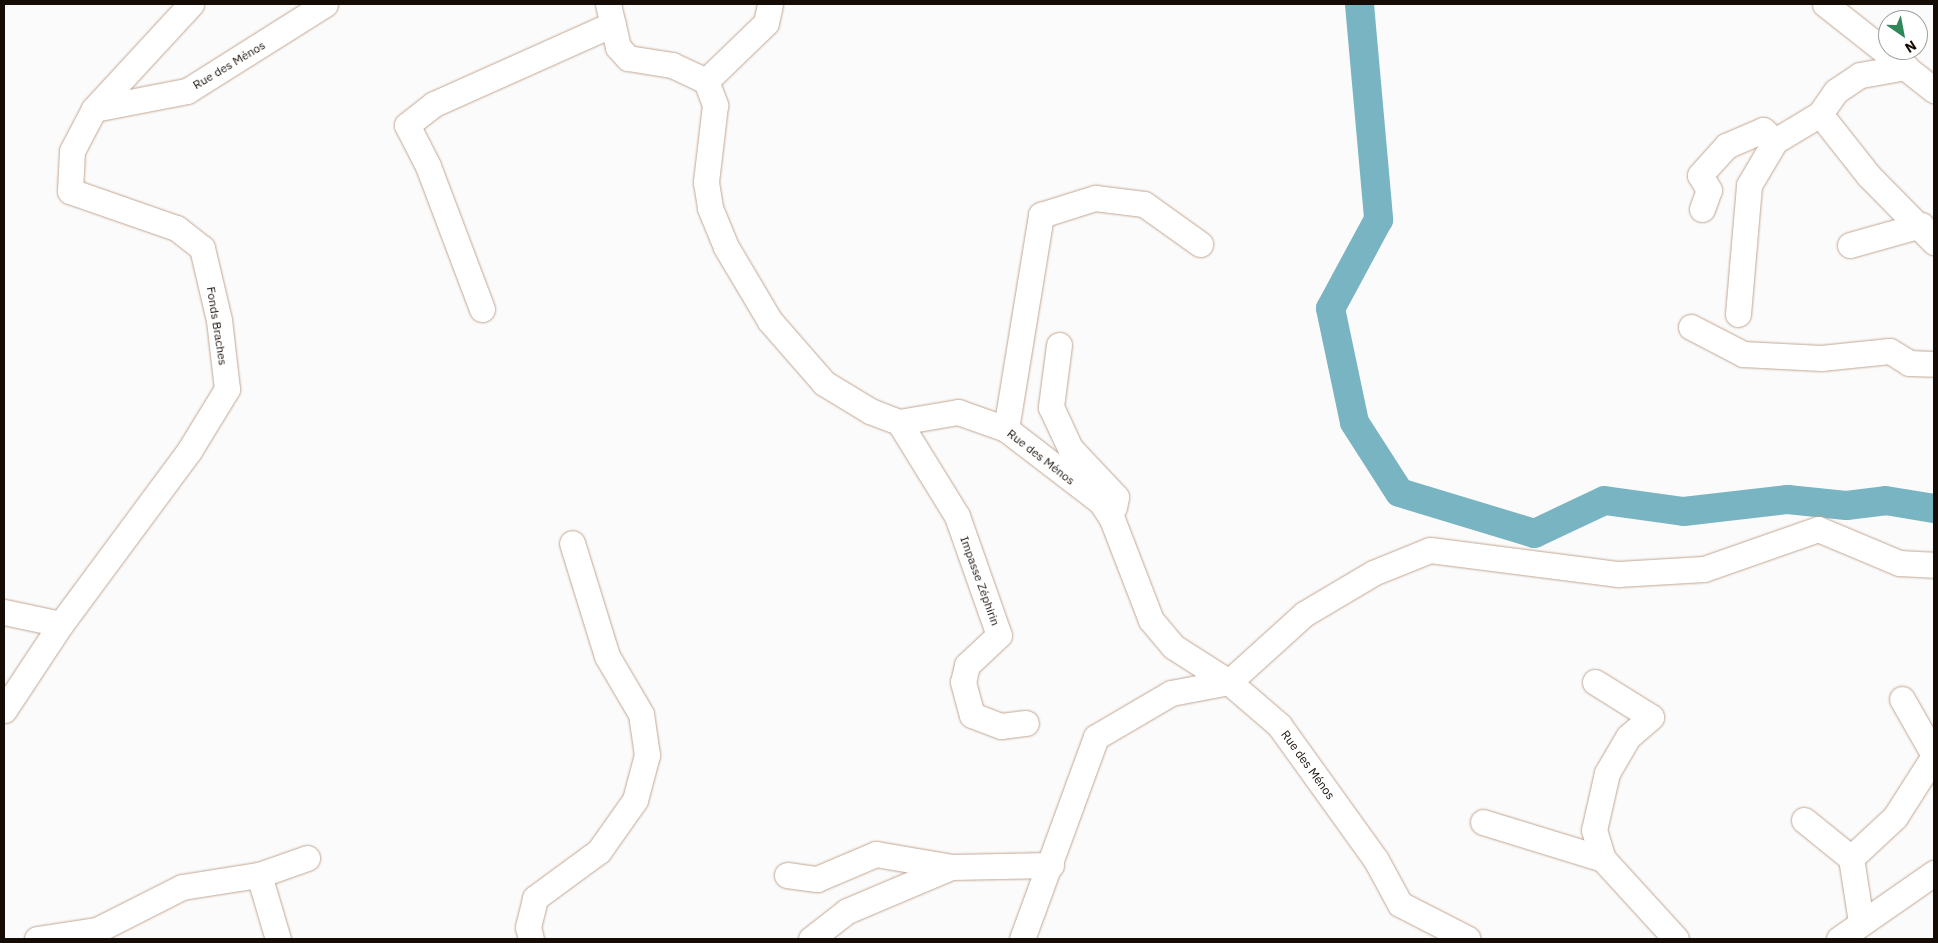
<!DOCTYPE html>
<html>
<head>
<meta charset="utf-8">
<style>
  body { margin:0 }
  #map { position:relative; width:1938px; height:943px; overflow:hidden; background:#fbfbfb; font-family:"IBM Plex Sans",sans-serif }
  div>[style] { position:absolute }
  .river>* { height:29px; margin:-14.5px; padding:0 14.5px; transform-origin:14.5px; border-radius:14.5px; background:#78b4c2 }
  .roads { filter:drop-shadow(0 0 1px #c0a693) drop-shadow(0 0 1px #c0a693) }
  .minor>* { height:25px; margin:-12.5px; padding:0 12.5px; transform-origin:12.5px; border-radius:12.5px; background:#fff }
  span { translate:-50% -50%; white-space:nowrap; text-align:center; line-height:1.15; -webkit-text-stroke:4px #fff; paint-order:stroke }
  .street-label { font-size:12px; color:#150c06 }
  .frame { position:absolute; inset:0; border:5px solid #150c06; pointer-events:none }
  .north { position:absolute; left:1878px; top:10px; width:50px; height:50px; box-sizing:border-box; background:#fff; border:1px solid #a19e9b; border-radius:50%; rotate:147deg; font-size:14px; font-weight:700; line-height:20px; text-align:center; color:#150c06 }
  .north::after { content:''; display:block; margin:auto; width:18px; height:22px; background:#31875a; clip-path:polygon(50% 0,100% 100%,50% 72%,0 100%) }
</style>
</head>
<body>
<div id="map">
  <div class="river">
    <i style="left:1359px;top:4px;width:216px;rotate:84.9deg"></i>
    <i style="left:1378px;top:219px;width:101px;rotate:118.3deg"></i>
    <i style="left:1330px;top:308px;width:116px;rotate:78.1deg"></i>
    <i style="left:1354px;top:422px;width:83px;rotate:57.3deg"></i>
    <i style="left:1399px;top:492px;width:141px;rotate:16.9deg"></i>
    <i style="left:1534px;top:533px;width:77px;rotate:-25.2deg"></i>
    <i style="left:1604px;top:500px;width:80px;rotate:7.9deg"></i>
    <i style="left:1683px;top:511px;width:105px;rotate:-6.6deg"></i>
    <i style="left:1787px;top:499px;width:59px;rotate:5.8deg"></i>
    <i style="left:1846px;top:505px;width:39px;rotate:-7deg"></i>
    <i style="left:1885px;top:500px;width:50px;rotate:9.3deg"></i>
  </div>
  <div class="roads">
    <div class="minor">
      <i style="left:608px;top:4px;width:44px;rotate:76.9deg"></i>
      <i style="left:618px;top:47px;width:15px;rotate:48deg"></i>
      <i style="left:628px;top:58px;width:45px;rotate:9deg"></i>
      <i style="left:672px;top:65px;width:38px;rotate:25deg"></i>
      <i style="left:706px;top:81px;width:26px;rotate:69deg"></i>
      <i style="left:715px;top:105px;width:78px;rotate:96.7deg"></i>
      <i style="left:706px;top:182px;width:26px;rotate:81deg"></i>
      <i style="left:710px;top:208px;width:42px;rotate:67.7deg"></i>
      <i style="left:726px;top:247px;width:86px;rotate:59.3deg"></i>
      <i style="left:770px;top:321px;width:82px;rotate:48.9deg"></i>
      <i style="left:824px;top:383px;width:54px;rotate:31.3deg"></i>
      <i style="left:870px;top:411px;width:31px;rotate:21deg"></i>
      <i style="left:899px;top:422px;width:60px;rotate:-9.6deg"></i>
      <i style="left:958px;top:412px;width:51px;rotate:19.5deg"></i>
      <i style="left:1006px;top:429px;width:120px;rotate:37.5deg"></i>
      <i style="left:1101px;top:502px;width:20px;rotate:57deg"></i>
      <i style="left:1112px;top:519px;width:108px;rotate:68.9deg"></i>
      <i style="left:1151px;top:620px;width:35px;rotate:50deg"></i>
      <i style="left:1174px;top:647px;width:65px;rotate:32.5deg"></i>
      <i style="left:1229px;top:682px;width:66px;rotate:40.7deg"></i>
      <i style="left:1279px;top:725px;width:166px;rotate:54.3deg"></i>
      <i style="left:1376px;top:860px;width:50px;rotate:61.4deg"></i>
      <i style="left:1400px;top:904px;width:76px;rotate:27.2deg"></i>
      <i style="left:1825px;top:4px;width:139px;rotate:38.3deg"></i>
      <i style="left:1906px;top:67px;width:47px;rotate:170.1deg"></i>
      <i style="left:1860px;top:75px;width:29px;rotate:146deg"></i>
      <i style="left:1836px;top:91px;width:28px;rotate:125deg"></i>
      <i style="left:1820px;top:114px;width:79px;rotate:51.7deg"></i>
      <i style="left:1869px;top:176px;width:93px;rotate:45.4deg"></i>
      <i style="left:706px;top:81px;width:83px;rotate:-44deg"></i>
      <i style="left:766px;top:23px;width:19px;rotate:-78deg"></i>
      <i style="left:94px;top:109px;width:95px;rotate:-11deg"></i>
      <i style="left:187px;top:91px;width:163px;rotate:-32.2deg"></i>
      <i style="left:1702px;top:209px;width:20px;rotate:-70deg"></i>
      <i style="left:1709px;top:190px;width:17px;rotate:-121deg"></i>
      <i style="left:1700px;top:175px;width:39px;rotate:-48deg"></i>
      <i style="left:1726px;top:146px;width:40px;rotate:-23.4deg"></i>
      <i style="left:1763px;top:130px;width:16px;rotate:43deg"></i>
      <i style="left:1850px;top:245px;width:74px;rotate:-15.7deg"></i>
      <i style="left:482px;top:309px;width:153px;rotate:-110.7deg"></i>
      <i style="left:428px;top:166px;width:46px;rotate:-117.1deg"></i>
      <i style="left:407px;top:125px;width:34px;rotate:-38deg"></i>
      <i style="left:434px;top:104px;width:196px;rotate:-24.1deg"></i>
      <i style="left:1738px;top:314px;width:129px;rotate:-85.1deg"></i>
      <i style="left:1749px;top:185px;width:51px;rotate:-59.4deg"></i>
      <i style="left:1775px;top:141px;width:52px;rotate:-31deg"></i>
      <i style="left:1691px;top:327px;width:59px;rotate:27.4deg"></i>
      <i style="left:1743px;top:354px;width:78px;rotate:2.9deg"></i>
      <i style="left:1821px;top:358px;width:69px;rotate:-5.8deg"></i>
      <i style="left:1890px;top:351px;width:22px;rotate:32deg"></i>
      <i style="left:1909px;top:363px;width:25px;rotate:2deg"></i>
      <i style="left:1059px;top:345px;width:63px;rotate:97.4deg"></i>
      <i style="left:1051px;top:407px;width:45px;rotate:65.1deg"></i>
      <i style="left:1070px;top:448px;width:67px;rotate:46.8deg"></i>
      <i style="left:1116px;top:497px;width:10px;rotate:101deg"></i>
      <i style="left:899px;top:422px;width:110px;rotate:58.3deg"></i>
      <i style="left:957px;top:516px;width:126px;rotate:70.6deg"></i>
      <i style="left:999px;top:635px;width:44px;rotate:136.8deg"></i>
      <i style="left:967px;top:665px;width:17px;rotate:103deg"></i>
      <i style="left:963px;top:682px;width:34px;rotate:75deg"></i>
      <i style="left:972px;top:715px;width:31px;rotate:21deg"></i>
      <i style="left:1001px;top:726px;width:25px;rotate:-7deg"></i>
      <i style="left:1006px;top:429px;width:217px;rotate:-80.7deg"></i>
      <i style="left:1041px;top:215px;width:57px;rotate:-17.5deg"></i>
      <i style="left:1095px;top:198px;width:49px;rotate:7deg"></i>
      <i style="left:1144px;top:204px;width:69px;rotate:35.5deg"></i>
      <i style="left:4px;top:612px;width:58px;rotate:11.9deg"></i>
      <i style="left:1595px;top:682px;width:66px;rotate:32deg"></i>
      <i style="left:1651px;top:717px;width:30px;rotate:139deg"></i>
      <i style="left:1628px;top:737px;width:42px;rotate:120.3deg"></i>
      <i style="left:1607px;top:773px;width:58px;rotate:102.8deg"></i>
      <i style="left:1594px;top:830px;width:30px;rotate:73deg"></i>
      <i style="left:1603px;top:859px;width:108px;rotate:47.6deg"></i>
      <i style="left:1902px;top:699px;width:64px;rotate:60.3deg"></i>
      <i style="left:4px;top:710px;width:103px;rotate:-56.5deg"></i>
      <i style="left:61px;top:624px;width:215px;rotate:-53.5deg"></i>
      <i style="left:189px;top:451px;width:73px;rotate:-58.5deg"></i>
      <i style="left:227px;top:389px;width:69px;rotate:-96.6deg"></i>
      <i style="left:219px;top:320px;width:74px;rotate:-103.3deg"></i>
      <i style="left:202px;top:248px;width:33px;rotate:-142deg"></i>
      <i style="left:176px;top:228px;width:112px;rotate:-160.8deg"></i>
      <i style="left:70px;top:191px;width:40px;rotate:-87.1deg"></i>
      <i style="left:72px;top:151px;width:47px;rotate:-62.4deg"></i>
      <i style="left:94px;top:109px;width:143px;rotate:-47.3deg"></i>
      <i style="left:1804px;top:820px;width:60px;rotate:39deg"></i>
      <i style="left:1851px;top:858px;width:65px;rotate:81.1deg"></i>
      <i style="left:1483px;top:822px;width:126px;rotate:17.1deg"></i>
      <i style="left:1851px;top:858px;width:60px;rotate:-43deg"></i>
      <i style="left:1895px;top:817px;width:72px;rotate:-57.4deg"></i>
      <i style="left:259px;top:875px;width:67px;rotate:73.5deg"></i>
      <i style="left:787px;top:875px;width:30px;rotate:8deg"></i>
      <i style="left:817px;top:879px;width:64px;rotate:-23deg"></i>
      <i style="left:876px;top:854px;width:76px;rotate:9.8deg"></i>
      <i style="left:37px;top:939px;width:61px;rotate:-8.5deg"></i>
      <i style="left:97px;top:930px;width:95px;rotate:-26.8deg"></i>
      <i style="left:182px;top:887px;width:78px;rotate:-8.9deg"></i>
      <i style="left:259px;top:875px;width:51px;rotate:-19.5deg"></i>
      <i style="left:531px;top:939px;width:12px;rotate:-104deg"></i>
      <i style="left:528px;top:927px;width:30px;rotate:-76deg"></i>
      <i style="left:535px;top:898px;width:79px;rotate:-36.3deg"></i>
      <i style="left:599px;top:851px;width:62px;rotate:-54.8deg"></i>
      <i style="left:635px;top:800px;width:47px;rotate:-75.1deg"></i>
      <i style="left:647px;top:755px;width:41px;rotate:-98.3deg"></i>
      <i style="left:641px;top:714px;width:67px;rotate:-120.4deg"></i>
      <i style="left:607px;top:656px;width:118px;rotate:-107.2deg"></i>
      <i style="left:811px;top:939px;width:46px;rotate:-37.9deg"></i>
      <i style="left:847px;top:911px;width:113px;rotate:-22.9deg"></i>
      <i style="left:951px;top:867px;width:100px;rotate:-1.1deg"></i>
      <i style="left:1022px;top:939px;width:215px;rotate:-69.9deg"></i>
      <i style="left:1096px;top:737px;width:87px;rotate:-30.4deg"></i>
      <i style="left:1171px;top:693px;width:59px;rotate:-10.7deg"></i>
      <i style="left:1229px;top:682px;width:101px;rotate:-42.2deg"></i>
      <i style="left:1304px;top:614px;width:80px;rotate:-30.7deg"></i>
      <i style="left:1373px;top:573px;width:61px;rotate:-22deg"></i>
      <i style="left:1430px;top:550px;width:190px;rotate:7.3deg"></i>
      <i style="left:1618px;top:574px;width:86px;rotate:-3.3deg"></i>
      <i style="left:1704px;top:569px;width:121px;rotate:-19.3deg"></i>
      <i style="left:1818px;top:529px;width:88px;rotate:22.8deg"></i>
      <i style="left:1899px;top:563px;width:35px;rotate:3deg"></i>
      <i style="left:1839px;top:939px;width:116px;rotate:-34.8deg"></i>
    </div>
  </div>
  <div class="street-label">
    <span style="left:229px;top:65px;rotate:-31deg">Rue des Ménos</span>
    <span style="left:217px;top:326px;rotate:81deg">Fonds Braches</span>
    <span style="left:1041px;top:457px;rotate:38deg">Rue des Ménos</span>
    <span style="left:980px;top:581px;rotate:70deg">Impasse Zéphirin</span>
    <span style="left:1308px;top:765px;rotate:54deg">Rue des Ménos</span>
  </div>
  <div class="frame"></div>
  <div class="north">N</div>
</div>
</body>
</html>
